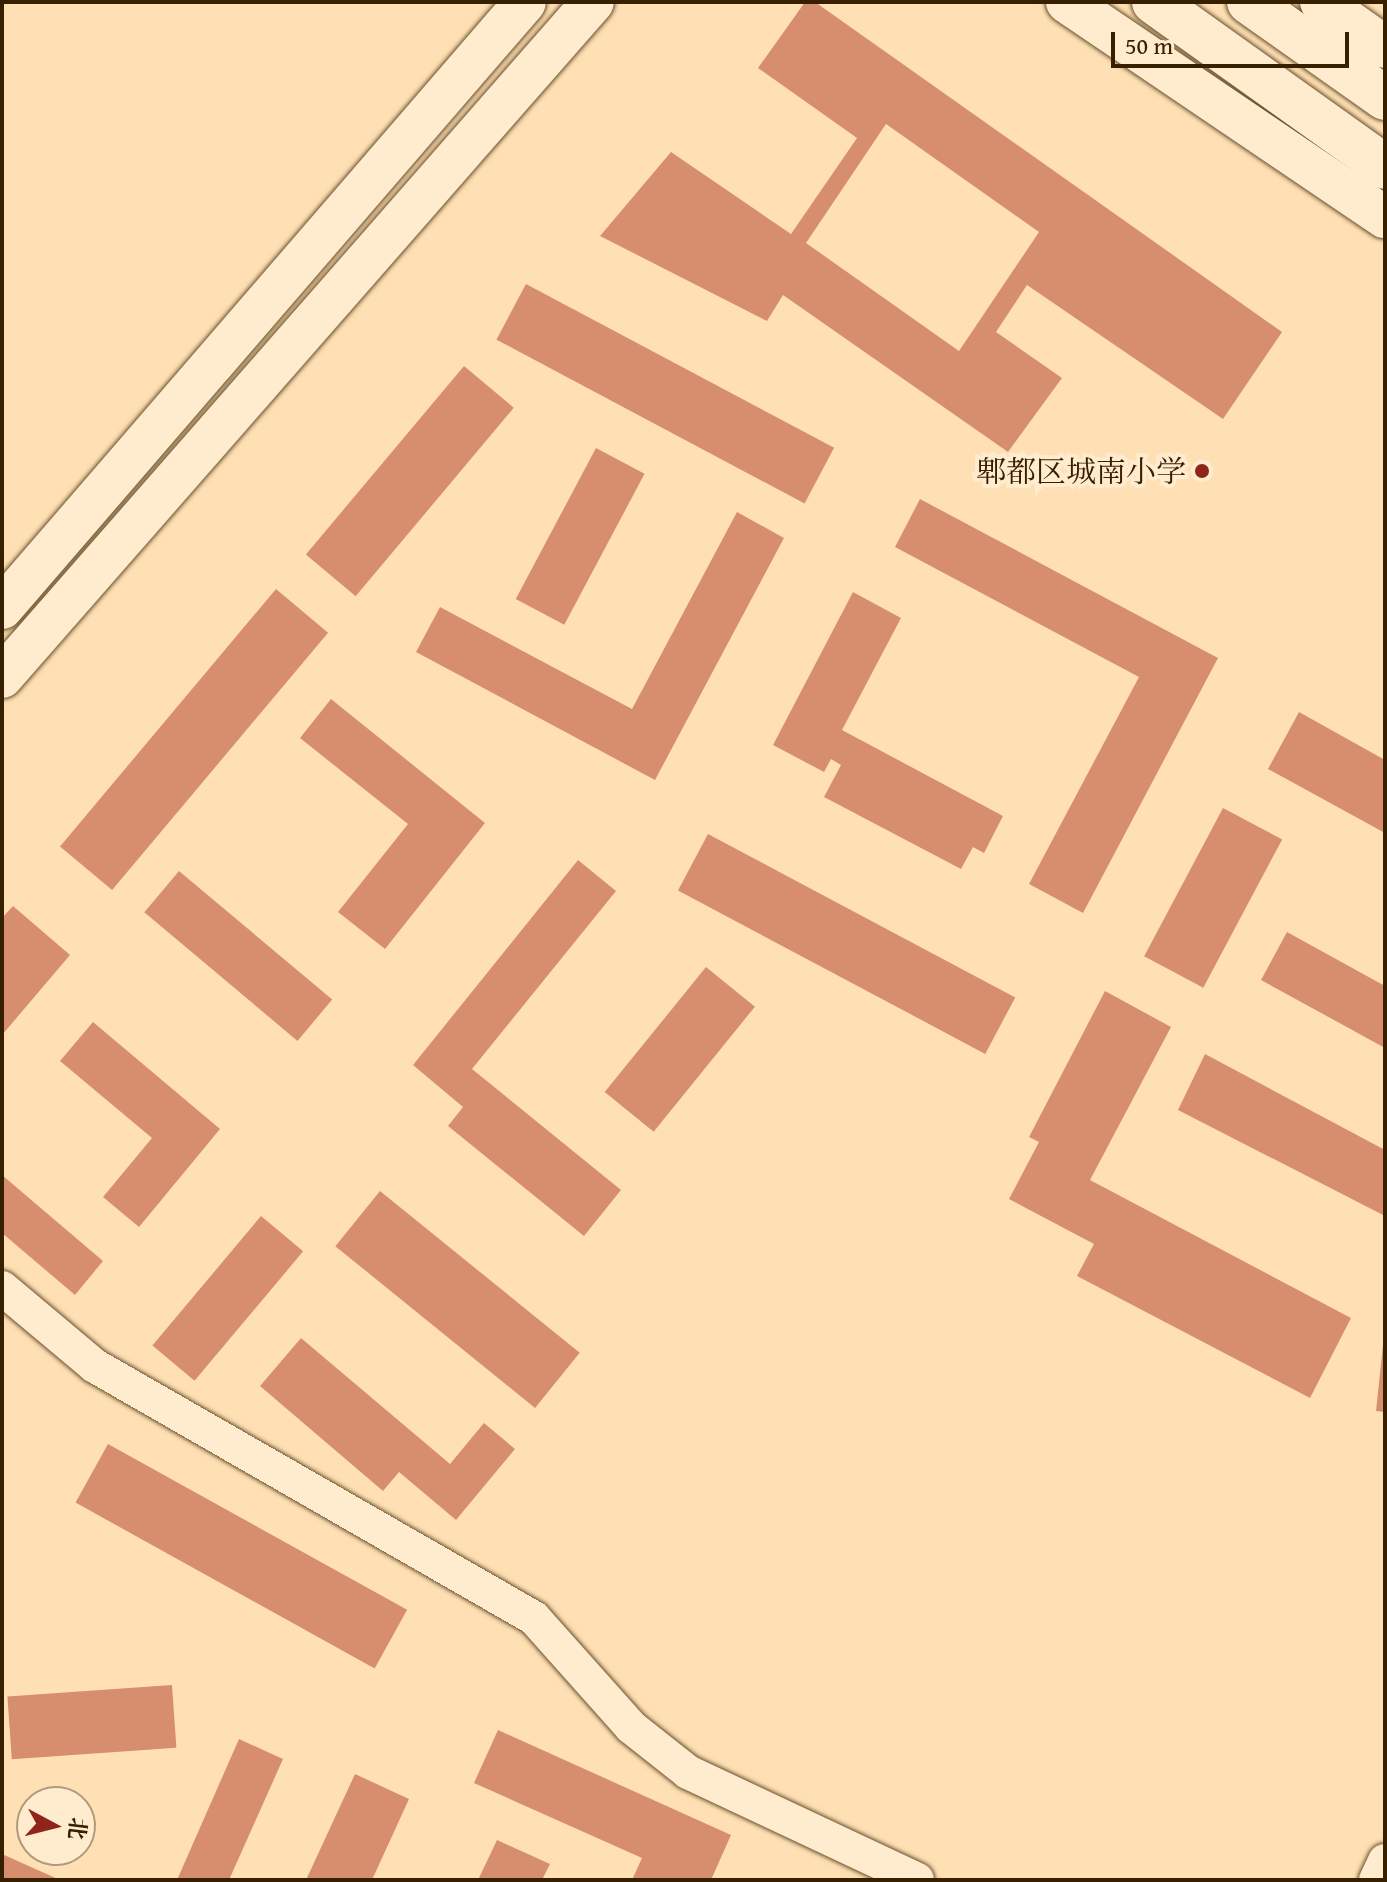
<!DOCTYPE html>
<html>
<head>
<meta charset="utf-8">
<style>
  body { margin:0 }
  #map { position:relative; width:1387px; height:1882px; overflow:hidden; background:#ffe0b4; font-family:"Gentium Book Plus","Noto Serif SC",serif }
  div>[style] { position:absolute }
  .building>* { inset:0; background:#d78e6e; transform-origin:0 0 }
  .roads { filter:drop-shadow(0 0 2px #69502d) drop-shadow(0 0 2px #69502d) }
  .minor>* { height:34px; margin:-17px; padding:0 17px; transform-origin:17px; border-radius:17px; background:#ffebce }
  .tertiary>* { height:42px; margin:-21px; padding:0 21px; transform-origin:21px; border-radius:21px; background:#ffebce }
  .secondary>* { height:44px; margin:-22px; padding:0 22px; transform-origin:22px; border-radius:22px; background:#ffebce }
  .dots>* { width:22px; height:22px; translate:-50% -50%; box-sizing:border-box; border:4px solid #ffebce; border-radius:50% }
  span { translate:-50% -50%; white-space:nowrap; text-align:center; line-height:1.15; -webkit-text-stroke:8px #ffebce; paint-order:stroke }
  .poi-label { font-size:30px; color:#372000 }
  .right { translate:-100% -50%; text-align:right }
  .frame { position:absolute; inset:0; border:4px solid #372000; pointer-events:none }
  .north { position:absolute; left:16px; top:1786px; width:80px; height:80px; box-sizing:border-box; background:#ffebce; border:2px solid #af9a7c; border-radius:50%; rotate:97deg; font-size:22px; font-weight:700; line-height:32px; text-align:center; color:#372000 }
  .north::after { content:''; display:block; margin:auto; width:28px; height:36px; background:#8f2418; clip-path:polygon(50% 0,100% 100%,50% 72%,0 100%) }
  .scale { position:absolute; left:1111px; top:32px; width:238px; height:36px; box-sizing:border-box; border:4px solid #372000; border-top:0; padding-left:10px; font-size:24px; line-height:28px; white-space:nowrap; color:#372000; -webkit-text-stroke:6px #ffebce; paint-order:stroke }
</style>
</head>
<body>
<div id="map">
  <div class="building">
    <i style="clip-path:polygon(evenodd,805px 2px,815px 2px,1282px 332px,1223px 419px,1027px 285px,996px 332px,1062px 378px,1008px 452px,783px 295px,767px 321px,600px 236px,671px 152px,791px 234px,857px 138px,758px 68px,805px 2px,886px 124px,1039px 232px,959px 351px,806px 243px,886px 124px)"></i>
    <i style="left:526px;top:284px;width:349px;height:63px;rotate:28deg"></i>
    <i style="left:464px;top:366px;width:65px;height:246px;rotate:40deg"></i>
    <i style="left:596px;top:448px;width:55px;height:171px;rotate:28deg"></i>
    <i style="clip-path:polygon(920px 499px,1218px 658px,1083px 913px,1029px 884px,1139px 677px,895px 547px)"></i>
    <i style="clip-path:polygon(737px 512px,784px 538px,655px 780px,416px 652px,440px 607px,632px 709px)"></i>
    <i style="left:276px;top:589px;width:68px;height:336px;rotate:40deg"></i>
    <i style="clip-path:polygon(853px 592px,901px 618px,842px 730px,1003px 816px,984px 853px,973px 847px,961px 869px,824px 797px,841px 765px,831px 759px,824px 772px,773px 745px)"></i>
    <i style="clip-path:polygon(331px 699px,485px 823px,385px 949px,338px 912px,408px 824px,300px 738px)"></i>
    <i style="clip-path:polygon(1299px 712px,1385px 760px,1385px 833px,1268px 769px)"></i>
    <i style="left:1223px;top:808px;width:67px;height:168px;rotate:28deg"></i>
    <i style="left:708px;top:834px;width:348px;height:64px;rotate:28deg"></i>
    <i style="clip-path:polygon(578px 860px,616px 891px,472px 1069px,621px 1190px,584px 1236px,448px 1126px,463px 1107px,413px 1065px)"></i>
    <i style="left:179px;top:871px;width:200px;height:54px;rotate:40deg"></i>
    <i style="clip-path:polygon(13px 906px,70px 955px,2px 1035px,2px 918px)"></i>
    <i style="clip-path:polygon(1287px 932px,1385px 986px,1385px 1048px,1261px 980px)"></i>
    <i style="left:706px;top:967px;width:63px;height:161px;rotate:39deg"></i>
    <i style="clip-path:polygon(1105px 991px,1171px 1027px,1090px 1180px,1351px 1318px,1310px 1398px,1077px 1276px,1094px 1244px,1009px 1199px,1039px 1142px,1029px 1137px)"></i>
    <i style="clip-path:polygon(93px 1022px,220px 1129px,139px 1227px,103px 1197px,152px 1138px,60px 1061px)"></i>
    <i style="clip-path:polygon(1205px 1054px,1385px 1150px,1385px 1216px,1178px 1110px)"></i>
    <i style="clip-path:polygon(2px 1175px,103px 1261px,75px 1295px,2px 1233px)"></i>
    <i style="left:380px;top:1191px;width:257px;height:71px;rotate:39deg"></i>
    <i style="left:261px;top:1216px;width:55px;height:169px;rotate:40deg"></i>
    <i style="clip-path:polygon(301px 1338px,450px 1464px,484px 1423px,515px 1449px,456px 1520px,399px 1472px,383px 1491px,260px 1386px)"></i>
    <i style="clip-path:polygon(1383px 1345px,1385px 1345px,1385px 1412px,1376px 1411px)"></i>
    <i style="left:108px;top:1444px;width:342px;height:67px;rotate:29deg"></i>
    <i style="left:172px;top:1685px;width:63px;height:165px;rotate:86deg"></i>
    <i style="clip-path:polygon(498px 1730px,731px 1835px,711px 1880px,632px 1880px,642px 1858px,474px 1783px)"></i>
    <i style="clip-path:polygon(239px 1739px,283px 1759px,229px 1880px,177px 1880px)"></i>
    <i style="clip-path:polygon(355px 1774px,409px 1799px,372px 1880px,306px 1880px)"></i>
    <i style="clip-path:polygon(497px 1840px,550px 1864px,542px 1880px,478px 1880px)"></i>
    <i style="clip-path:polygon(2px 1854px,60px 1880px,2px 1880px)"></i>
  </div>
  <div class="roads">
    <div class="minor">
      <i style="left:2px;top:1288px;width:121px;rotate:40deg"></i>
      <i style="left:95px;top:1366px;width:506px;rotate:29.86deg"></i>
      <i style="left:534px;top:1618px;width:146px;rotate:48.3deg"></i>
      <i style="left:631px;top:1727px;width:73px;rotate:38.3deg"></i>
      <i style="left:688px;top:1772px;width:253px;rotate:25.2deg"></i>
      <i style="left:1376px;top:1880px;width:21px;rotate:-65deg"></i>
    </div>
    <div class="tertiary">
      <i style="left:1067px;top:2px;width:384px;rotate:34.1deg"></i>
      <i style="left:1321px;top:2px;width:78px;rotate:35.1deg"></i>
      <i style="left:2px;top:608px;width:800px;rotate:-49.2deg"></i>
      <i style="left:2px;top:677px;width:897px;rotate:-48.8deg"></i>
    </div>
    <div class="secondary">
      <i style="left:1154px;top:2px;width:284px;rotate:35.5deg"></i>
      <i style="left:1249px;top:2px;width:166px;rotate:35.2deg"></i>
    </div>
  </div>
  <div class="dots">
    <i style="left:1202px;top:471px;background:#8f2418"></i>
  </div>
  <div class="poi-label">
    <span class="right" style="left:1186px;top:471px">郫都区城南小学</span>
  </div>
  <div class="frame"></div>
  <div class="north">北</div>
  <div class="scale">50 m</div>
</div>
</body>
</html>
